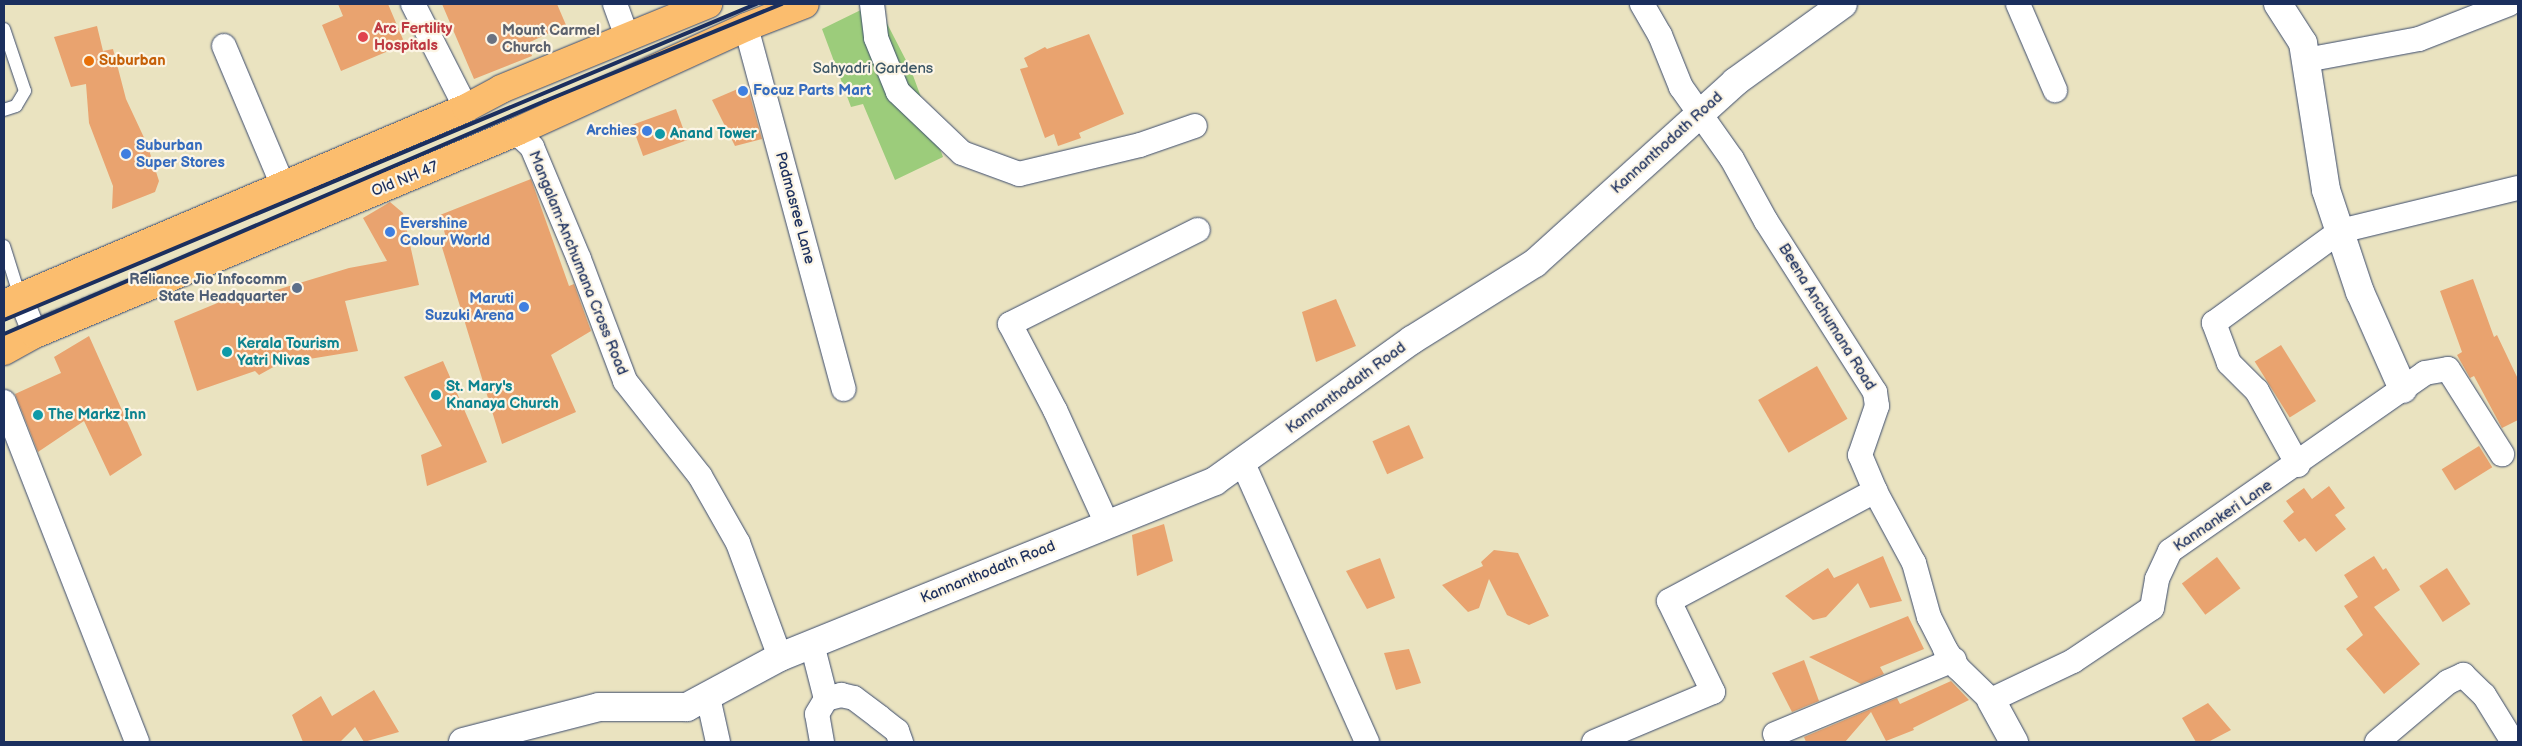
<!DOCTYPE html>
<html>
<head>
<meta charset="utf-8">
<style>
  body { margin:0 }
  #map { position:relative; width:2522px; height:746px; overflow:hidden; background:#eae3c0; font-family:"Balsamiq Sans",sans-serif }
  div>[style] { position:absolute }
  .green>* { inset:0; background:#9ccc7b }
  .building>* { inset:0; background:#e9a36f; transform-origin:0 0 }
  .roads { filter:drop-shadow(0 0 1px #3a4a6d) drop-shadow(0 0 1px #3a4a6d) }
  .service>* { height:12px; margin:-6px; padding:0 6px; transform-origin:6px; border-radius:6px; background:#fff }
  .minor>* { height:24px; margin:-12px; padding:0 12px; transform-origin:12px; border-radius:12px; background:#fff }
  .tertiary>* { height:28px; margin:-14px; padding:0 14px; transform-origin:14px; border-radius:14px; background:#fff }
  .primary>* { height:28px; margin:-14px; padding:0 14px; transform-origin:14px; border-radius:14px; background:#fbbd6e }
  .rail>* { height:4px; margin:-2px; padding:0 2px; transform-origin:2px; border-radius:2px; background:#1b2f5e }
  .dots>* { width:14px; height:14px; translate:-50% -50%; box-sizing:border-box; border:2px solid #fcf5e5; border-radius:50% }
  span { translate:-50% -50%; white-space:nowrap; text-align:center; line-height:1.15; -webkit-text-stroke:4.5px #fcf5e5; paint-order:stroke }
  .health-label { font-size:15px; color:#be3a42; font-weight:700 }
  .left { translate:0 -50%; text-align:left }
  .worship-label { font-size:15px; color:#5b616d; font-weight:700 }
  .food-label { font-size:15px; color:#c56008; font-weight:700 }
  .park-label { font-size:15px; color:#3b5665 }
  .shop-label { font-size:15px; color:#366cbe; font-weight:700 }
  .right { translate:-100% -50%; text-align:right }
  .culture-label { font-size:15px; color:#0d838f; font-weight:700 }
  .street-label { font-size:15px; color:#1b2f5e }
  .service-label { font-size:15px; color:#4e5e75; font-weight:700 }
  .frame { position:absolute; inset:0; border:5px solid #1b2f5e; pointer-events:none }
</style>
</head>
<body>
<div id="map">
  <div class="green">
    <i style="clip-path:polygon(873px 4px,877px 4px,911px 70px,943px 157px,895px 180px,863px 104px,851px 107px,822px 29px)"></i>
  </div>
  <div class="building">
    <i style="clip-path:polygon(338px 4px,388px 4px,405px 44px,341px 71px,322px 25px,343px 16px)"></i>
    <i style="clip-path:polygon(442px 4px,557px 4px,566px 25px,528px 43px,532px 56px,474px 79px)"></i>
    <i style="clip-path:polygon(97px 26px,103px 51px,113px 49px,126px 99px,147px 144px,159px 181px,155px 192px,112px 209px,113px 186px,89px 123px,86px 84px,71px 87px,54px 37px)"></i>
    <i style="clip-path:polygon(1089px 34px,1124px 114px,1079px 133px,1081px 138px,1058px 146px,1054px 134px,1045px 138px,1020px 69px,1028px 67px,1024px 58px,1045px 47px,1047px 49px)"></i>
    <i style="clip-path:polygon(747px 85px,762px 139px,735px 146px,712px 100px)"></i>
    <i style="left:676px;top:109px;width:33px;height:47px;rotate:70deg"></i>
    <i style="clip-path:polygon(531px 179px,569px 286px,574px 284px,591px 331px,551px 355px,576px 412px,502px 444px,441px 244px,447px 242px,440px 215px)"></i>
    <i style="clip-path:polygon(390px 202px,403px 213px,419px 285px,345px 301px,358px 351px,297px 361px,295px 355px,259px 375px,255px 371px,197px 391px,174px 321px,244px 292px,247px 299px,349px 268px,387px 261px,363px 218px)"></i>
    <i style="clip-path:polygon(2473px 279px,2494px 337px,2497px 335px,2518px 379px,2518px 420px,2502px 428px,2474px 376px,2470px 378px,2457px 355px,2462px 352px,2440px 291px)"></i>
    <i style="clip-path:polygon(1336px 299px,1356px 346px,1316px 362px,1302px 312px)"></i>
    <i style="clip-path:polygon(89px 336px,142px 455px,110px 476px,84px 421px,38px 452px,15px 394px,61px 373px,54px 357px)"></i>
    <i style="left:2281px;top:345px;width:66px;height:31px;rotate:58deg"></i>
    <i style="clip-path:polygon(443px 361px,487px 462px,427px 486px,421px 455px,442px 446px,404px 377px)"></i>
    <i style="left:1817px;top:366px;width:61px;height:68px;rotate:60deg"></i>
    <i style="left:1409px;top:425px;width:36px;height:40px;rotate:66deg"></i>
    <i style="left:2479px;top:446px;width:25px;height:44px;rotate:58deg"></i>
    <i style="clip-path:polygon(2329px 486px,2345px 508px,2335px 515px,2346px 529px,2316px 552px,2305px 538px,2299px 542px,2283px 521px,2294px 512px,2286px 501px,2304px 488px,2312px 499px)"></i>
    <i style="clip-path:polygon(1164px 524px,1173px 561px,1137px 576px,1132px 535px)"></i>
    <i style="clip-path:polygon(1494px 550px,1518px 553px,1549px 616px,1529px 625px,1507px 615px,1489px 579px,1479px 608px,1468px 612px,1442px 585px,1483px 566px,1481px 562px)"></i>
    <i style="clip-path:polygon(1883px 556px,1902px 601px,1870px 608px,1858px 583px,1826px 617px,1813px 620px,1785px 596px,1828px 568px,1834px 578px)"></i>
    <i style="clip-path:polygon(2374px 556px,2383px 570px,2386px 568px,2400px 590px,2374px 607px,2420px 664px,2384px 694px,2346px 649px,2363px 635px,2344px 606px,2358px 597px,2344px 575px)"></i>
    <i style="left:2217px;top:557px;width:39px;height:44px;rotate:53deg"></i>
    <i style="clip-path:polygon(1380px 558px,1395px 598px,1367px 609px,1346px 571px)"></i>
    <i style="left:2447px;top:568px;width:43px;height:33px;rotate:57deg"></i>
    <i style="clip-path:polygon(1908px 616px,1924px 649px,1880px 667px,1884px 674px,1861px 684px,1809px 657px)"></i>
    <i style="clip-path:polygon(1409px 649px,1421px 683px,1396px 690px,1384px 653px)"></i>
    <i style="clip-path:polygon(1804px 660px,1819px 701px,1792px 712px,1772px 673px)"></i>
    <i style="clip-path:polygon(1951px 681px,1969px 700px,1913px 728px,1914px 730px,1886px 741px,1871px 712px,1845px 742px,1806px 742px,1804px 737px,1897px 698px,1900px 704px)"></i>
    <i style="clip-path:polygon(374px 690px,399px 732px,364px 742px,355px 727px,340px 742px,303px 742px,292px 715px,321px 696px,332px 716px)"></i>
    <i style="clip-path:polygon(2208px 703px,2231px 730px,2208px 742px,2196px 742px,2182px 718px)"></i>
  </div>
  <div class="roads">
    <div class="service">
      <i style="left:4px;top:29px;width:65px;rotate:71.3deg"></i>
      <i style="left:25px;top:91px;width:17px;rotate:121deg"></i>
      <i style="left:16px;top:106px;width:13px;rotate:162deg"></i>
      <i style="left:4px;top:246px;width:53px;rotate:72.6deg"></i>
    </div>
    <div class="minor">
      <i style="left:413px;top:4px;width:117px;rotate:63deg"></i>
      <i style="left:615px;top:4px;width:35px;rotate:70deg"></i>
      <i style="left:872px;top:4px;width:34px;rotate:83deg"></i>
      <i style="left:876px;top:38px;width:58px;rotate:67.8deg"></i>
      <i style="left:898px;top:92px;width:88px;rotate:43.6deg"></i>
      <i style="left:962px;top:153px;width:61px;rotate:20.2deg"></i>
      <i style="left:1019px;top:174px;width:124px;rotate:-13.5deg"></i>
      <i style="left:1140px;top:145px;width:58px;rotate:-19.1deg"></i>
      <i style="left:1642px;top:4px;width:36px;rotate:60deg"></i>
      <i style="left:1660px;top:35px;width:56px;rotate:68deg"></i>
      <i style="left:1681px;top:87px;width:88px;rotate:54.7deg"></i>
      <i style="left:1732px;top:159px;width:71px;rotate:61.3deg"></i>
      <i style="left:1766px;top:221px;width:203px;rotate:57.5deg"></i>
      <i style="left:1875px;top:392px;width:14px;rotate:82deg"></i>
      <i style="left:1877px;top:406px;width:52px;rotate:109.1deg"></i>
      <i style="left:1860px;top:455px;width:39px;rotate:67deg"></i>
      <i style="left:1875px;top:491px;width:82px;rotate:61.6deg"></i>
      <i style="left:1914px;top:563px;width:56px;rotate:74.5deg"></i>
      <i style="left:1929px;top:617px;width:36px;rotate:63deg"></i>
      <i style="left:1945px;top:649px;width:23px;rotate:56deg"></i>
      <i style="left:1958px;top:668px;width:46px;rotate:44.1deg"></i>
      <i style="left:1991px;top:700px;width:91px;rotate:-25.4deg"></i>
      <i style="left:2073px;top:661px;width:95px;rotate:-33.9deg"></i>
      <i style="left:2152px;top:608px;width:29px;rotate:-80deg"></i>
      <i style="left:2157px;top:579px;width:31px;rotate:-65deg"></i>
      <i style="left:2170px;top:551px;width:311px;rotate:-34.9deg"></i>
      <i style="left:2425px;top:373px;width:23px;rotate:-10deg"></i>
      <i style="left:2448px;top:369px;width:101px;rotate:57.6deg"></i>
      <i style="left:2018px;top:4px;width:94px;rotate:66.7deg"></i>
      <i style="left:746px;top:27px;width:375px;rotate:74.9deg"></i>
      <i style="left:224px;top:46px;width:152px;rotate:67.1deg"></i>
      <i style="left:2306px;top:60px;width:115px;rotate:-10.5deg"></i>
      <i style="left:2419px;top:39px;width:97px;rotate:-21.3deg"></i>
      <i style="left:516px;top:132px;width:22px;rotate:43deg"></i>
      <i style="left:532px;top:147px;width:121px;rotate:67.2deg"></i>
      <i style="left:579px;top:259px;width:130px;rotate:69.3deg"></i>
      <i style="left:625px;top:381px;width:121px;rotate:51.7deg"></i>
      <i style="left:700px;top:476px;width:77px;rotate:60.4deg"></i>
      <i style="left:738px;top:543px;width:121px;rotate:69.8deg"></i>
      <i style="left:20px;top:297px;width:40px;rotate:68deg"></i>
      <i style="left:4px;top:402px;width:365px;rotate:68.6deg"></i>
      <i style="left:1242px;top:461px;width:308px;rotate:66deg"></i>
      <i style="left:2298px;top:465px;width:85px;rotate:-119deg"></i>
      <i style="left:2257px;top:391px;width:40px;rotate:-135deg"></i>
      <i style="left:2229px;top:363px;width:43px;rotate:-110.6deg"></i>
      <i style="left:2214px;top:323px;width:156px;rotate:-36.1deg"></i>
      <i style="left:2340px;top:231px;width:183px;rotate:-13.6deg"></i>
      <i style="left:1107px;top:524px;width:125px;rotate:-114.5deg"></i>
      <i style="left:1055px;top:410px;width:97px;rotate:-117.6deg"></i>
      <i style="left:1010px;top:324px;width:210px;rotate:-26.6deg"></i>
      <i style="left:812px;top:644px;width:57px;rotate:75.7deg"></i>
      <i style="left:708px;top:697px;width:46px;rotate:77.5deg"></i>
      <i style="left:1775px;top:734px;width:194px;rotate:-22.5deg"></i>
      <i style="left:822px;top:742px;width:28px;rotate:-100deg"></i>
      <i style="left:817px;top:714px;width:17px;rotate:-59deg"></i>
      <i style="left:826px;top:699px;width:16px;rotate:-15deg"></i>
      <i style="left:841px;top:695px;width:13px;rotate:13deg"></i>
      <i style="left:854px;top:698px;width:31px;rotate:37deg"></i>
      <i style="left:879px;top:717px;width:23px;rotate:38deg"></i>
      <i style="left:897px;top:731px;width:12px;rotate:70deg"></i>
      <i style="left:1594px;top:742px;width:129px;rotate:-22.8deg"></i>
      <i style="left:1713px;top:692px;width:101px;rotate:-115.8deg"></i>
      <i style="left:1669px;top:601px;width:234px;rotate:-28.1deg"></i>
      <i style="left:2377px;top:742px;width:93px;rotate:-40.2deg"></i>
      <i style="left:2448px;top:682px;width:17px;rotate:-25deg"></i>
      <i style="left:2463px;top:675px;width:29px;rotate:44deg"></i>
      <i style="left:2484px;top:695px;width:55px;rotate:58.3deg"></i>
    </div>
    <div class="tertiary">
      <i style="left:2278px;top:4px;width:46px;rotate:57.3deg"></i>
      <i style="left:2303px;top:43px;width:149px;rotate:81.1deg"></i>
      <i style="left:2326px;top:190px;width:108px;rotate:71.6deg"></i>
      <i style="left:2360px;top:292px;width:106px;rotate:66.1deg"></i>
      <i style="left:1991px;top:700px;width:48px;rotate:61.3deg"></i>
      <i style="left:463px;top:742px;width:140px;rotate:-14.4deg"></i>
      <i style="left:599px;top:707px;width:88px"></i>
      <i style="left:687px;top:707px;width:106px;rotate:-28.3deg"></i>
      <i style="left:780px;top:657px;width:469px;rotate:-22deg"></i>
      <i style="left:1215px;top:481px;width:242px;rotate:-35.6deg"></i>
      <i style="left:1412px;top:340px;width:145px;rotate:-32deg"></i>
      <i style="left:1535px;top:263px;width:270px;rotate:-42.1deg"></i>
      <i style="left:1735px;top:82px;width:133px;rotate:-35.8deg"></i>
    </div>
    <div class="primary">
      <i style="left:4px;top:304px;width:502px;rotate:-22.99deg"></i>
      <i style="left:466px;top:108px;width:40px;rotate:-28deg"></i>
      <i style="left:501px;top:89px;width:224px;rotate:-22.3deg"></i>
      <i style="left:4px;top:351px;width:35px;rotate:-29deg"></i>
      <i style="left:35px;top:334px;width:522px;rotate:-22.78deg"></i>
      <i style="left:516px;top:132px;width:253px;rotate:-24.5deg"></i>
      <i style="left:746px;top:27px;width:63px;rotate:-21.3deg"></i>
    </div>
  </div>
  <div class="rail">
    <i style="left:4px;top:320px;width:816px;rotate:-22.79deg"></i>
    <i style="left:4px;top:334px;width:589px;rotate:-23.3deg"></i>
    <i style="left:545px;top:101px;width:256px;rotate:-22.3deg"></i>
  </div>
  <div class="dots">
    <i style="left:363px;top:37px;background:#e0444e"></i>
    <i style="left:492px;top:39px;background:#6b7280"></i>
    <i style="left:89px;top:61px;background:#e8710a"></i>
    <i style="left:743px;top:91px;background:#3f7fe0"></i>
    <i style="left:647px;top:131px;background:#3f7fe0"></i>
    <i style="left:660px;top:134px;background:#0f9aa8"></i>
    <i style="left:126px;top:154px;background:#3f7fe0"></i>
    <i style="left:390px;top:232px;background:#3f7fe0"></i>
    <i style="left:297px;top:288px;background:#5c6f8a"></i>
    <i style="left:524px;top:307px;background:#3f7fe0"></i>
    <i style="left:227px;top:352px;background:#0f9aa8"></i>
    <i style="left:436px;top:395px;background:#0f9aa8"></i>
    <i style="left:38px;top:415px;background:#0f9aa8"></i>
  </div>
  <div class="health-label">
    <span class="left" style="left:374px;top:37px">Arc Fertility<br>Hospitals</span>
  </div>
  <div class="worship-label">
    <span class="left" style="left:502px;top:39px">Mount Carmel<br>Church</span>
  </div>
  <div class="food-label">
    <span class="left" style="left:99px;top:61px">Suburban</span>
  </div>
  <div class="park-label">
    <span style="left:873px;top:69px">Sahyadri Gardens</span>
  </div>
  <div class="shop-label">
    <span class="left" style="left:753px;top:91px">Focuz Parts Mart</span>
    <span class="right" style="left:637px;top:131px">Archies</span>
    <span class="left" style="left:136px;top:154px">Suburban<br>Super Stores</span>
    <span class="left" style="left:400px;top:232px">Evershine<br>Colour World</span>
    <span class="right" style="left:514px;top:307px">Maruti<br>Suzuki Arena</span>
  </div>
  <div class="culture-label">
    <span class="left" style="left:670px;top:134px">Anand Tower</span>
    <span class="left" style="left:237px;top:352px">Kerala Tourism<br>Yatri Nivas</span>
    <span class="left" style="left:446px;top:395px">St. Mary's<br>Knanaya Church</span>
    <span class="left" style="left:48px;top:415px">The Markz Inn</span>
  </div>
  <div class="street-label">
    <span style="left:1667px;top:143px;rotate:-42deg">Kannanthodath Road</span>
    <span style="left:405px;top:179px;rotate:-22deg">Old NH 47</span>
    <span style="left:795px;top:208px;rotate:75deg">Padmasree Lane</span>
    <span style="left:578px;top:263px;rotate:68deg">Mangalam-Anchumana Cross Road</span>
    <span style="left:1827px;top:317px;rotate:58deg">Beena Anchumana Road</span>
    <span style="left:1346px;top:388px;rotate:-36deg">Kannanthodath Road</span>
    <span style="left:2223px;top:516px;rotate:-34deg">Kannankeri Lane</span>
    <span style="left:988px;top:572px;rotate:-22deg">Kannanthodath Road</span>
  </div>
  <div class="service-label">
    <span class="right" style="left:287px;top:288px">Reliance Jio Infocomm<br>State Headquarter</span>
  </div>
  <div class="frame"></div>
</div>
</body>
</html>
